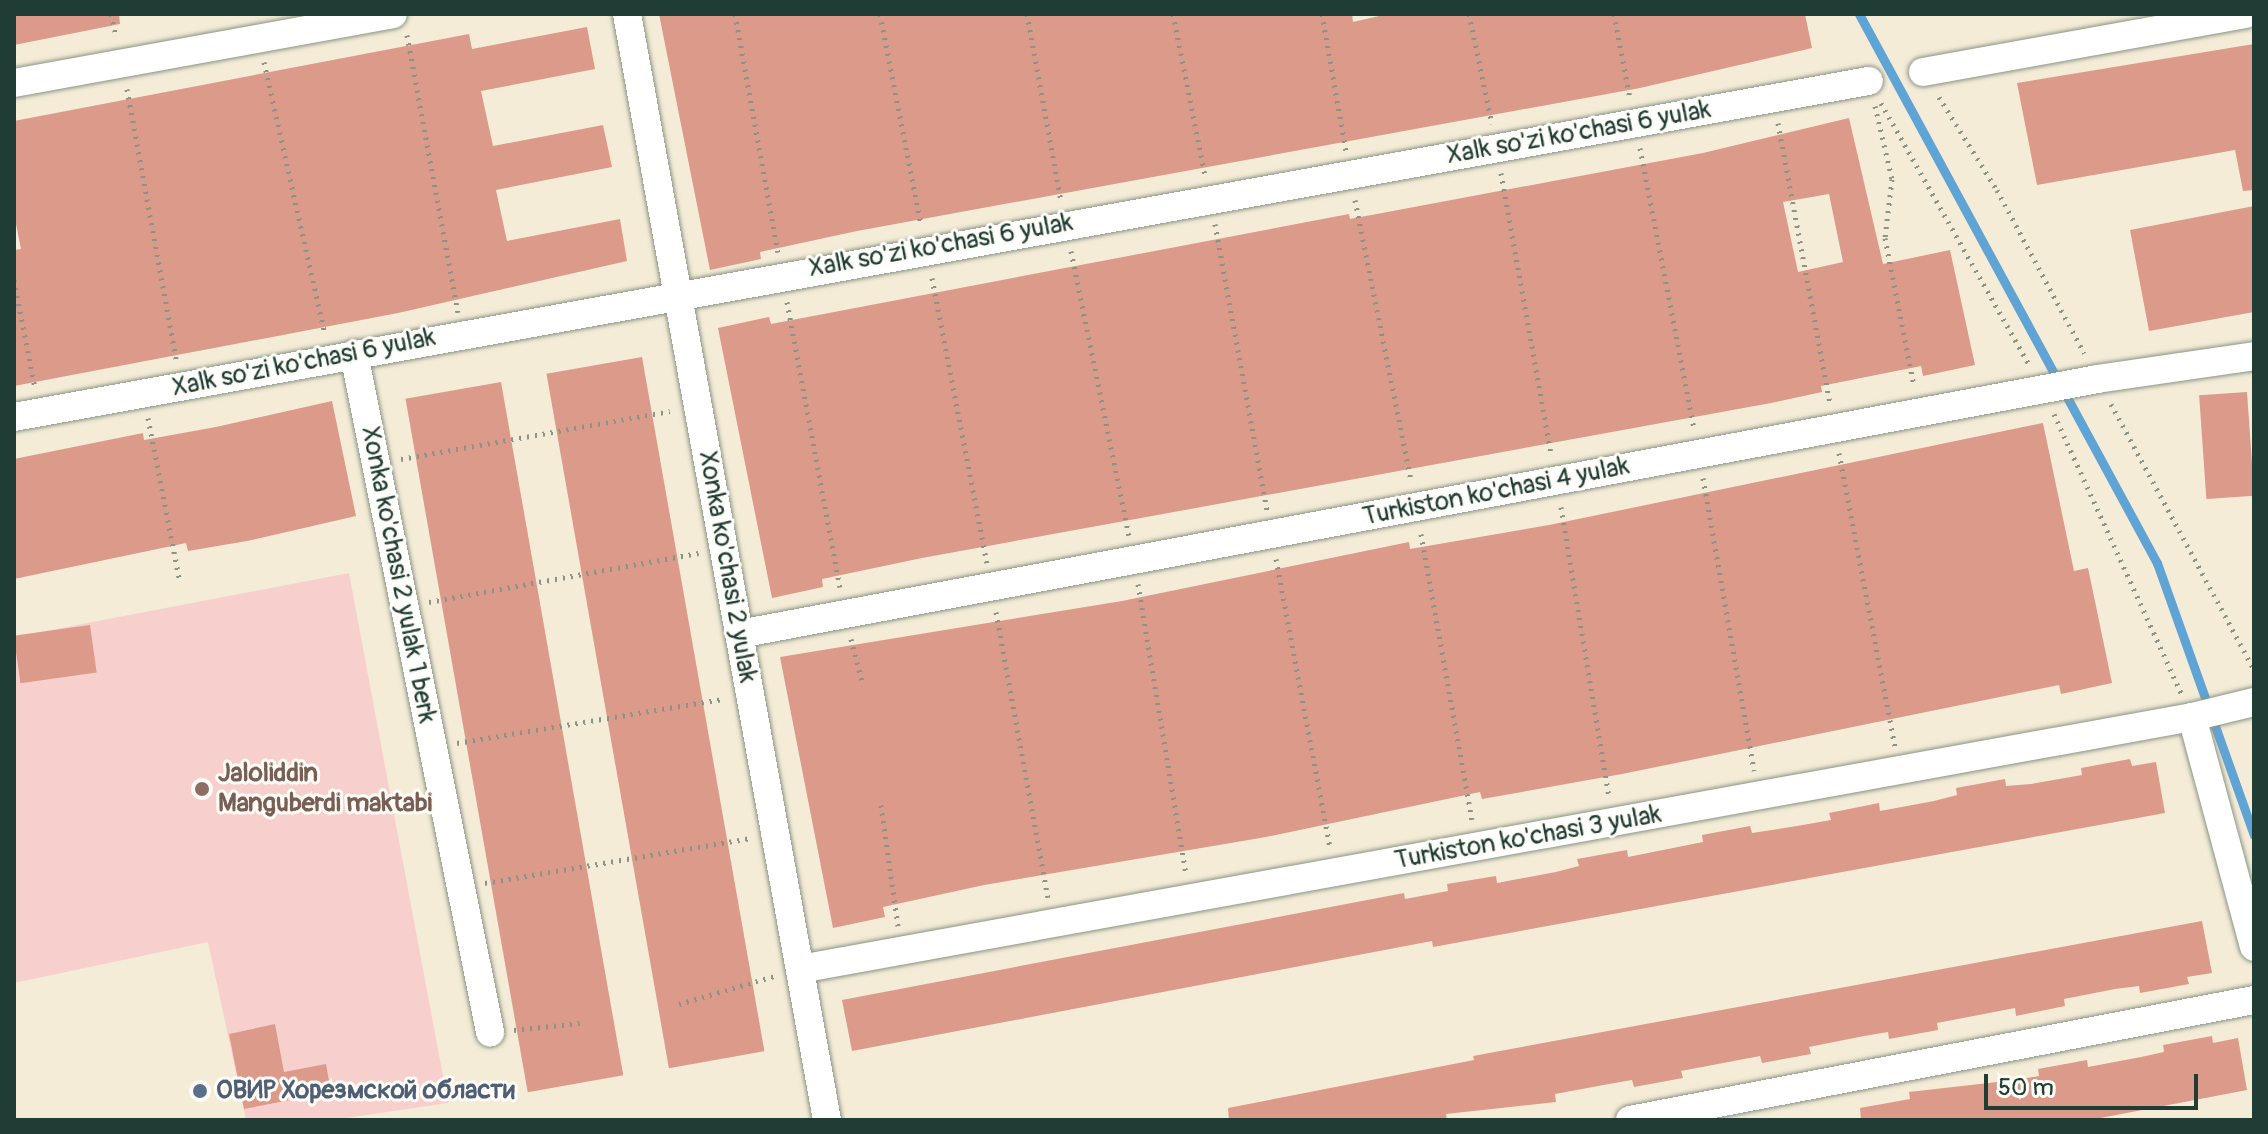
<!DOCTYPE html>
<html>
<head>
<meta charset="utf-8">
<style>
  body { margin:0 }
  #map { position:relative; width:2268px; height:1134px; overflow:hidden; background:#f4ecd7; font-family:Pangolin,sans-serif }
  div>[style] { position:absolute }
  .built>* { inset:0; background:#f7d0ce }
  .stream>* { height:9px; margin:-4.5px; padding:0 4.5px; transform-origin:4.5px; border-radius:4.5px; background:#60a4d5 }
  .building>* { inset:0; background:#dc9a8a; transform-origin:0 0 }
  .path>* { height:5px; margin-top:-2.5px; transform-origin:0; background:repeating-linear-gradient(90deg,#8a9486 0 2px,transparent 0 8px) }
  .roads { filter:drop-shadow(0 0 2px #8a9486) drop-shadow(0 0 2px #8a9486) }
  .minor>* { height:28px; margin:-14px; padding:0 14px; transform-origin:14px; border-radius:14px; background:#fff }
  .dots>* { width:22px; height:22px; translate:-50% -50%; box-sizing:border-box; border:4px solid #fdfcf7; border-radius:50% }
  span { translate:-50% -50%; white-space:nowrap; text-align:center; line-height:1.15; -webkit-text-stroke:6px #fdfcf7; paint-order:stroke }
  .street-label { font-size:26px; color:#1f3d34 }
  .education-label { font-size:26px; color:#785e54; font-weight:700 }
  .left { translate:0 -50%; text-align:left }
  .service-label { font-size:26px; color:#4e5e75; font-weight:700 }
  .frame { position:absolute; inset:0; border:16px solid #1f3d34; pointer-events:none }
  .scale { position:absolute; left:1984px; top:1074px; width:214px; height:36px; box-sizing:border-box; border:4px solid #1f3d34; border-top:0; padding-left:10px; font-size:24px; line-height:28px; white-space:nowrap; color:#1f3d34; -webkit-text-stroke:6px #fdfcf7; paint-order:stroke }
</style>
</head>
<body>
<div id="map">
  <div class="built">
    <i style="clip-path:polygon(349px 573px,448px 1103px,333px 1120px,246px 1120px,208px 942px,14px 983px,14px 637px)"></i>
  </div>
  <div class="stream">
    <i style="left:1859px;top:14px;width:625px;rotate:61.51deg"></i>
    <i style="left:2157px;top:563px;width:289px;rotate:70.4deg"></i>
  </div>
  <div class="building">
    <i style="clip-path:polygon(14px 14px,119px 14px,120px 24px,14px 45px)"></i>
    <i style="clip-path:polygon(659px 14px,1352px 14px,1353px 22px,1388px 14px,1805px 14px,1812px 48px,1640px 88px,857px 231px,760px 252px,761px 259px,710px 270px)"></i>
    <i style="clip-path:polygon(587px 27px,595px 69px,481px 91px,493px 146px,603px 125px,612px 167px,496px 190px,507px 241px,620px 219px,627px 261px,398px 313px,14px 386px,14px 250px,21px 249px,14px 214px,14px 121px,469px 34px,472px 49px)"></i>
    <i style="clip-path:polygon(2254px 44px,2254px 190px,2243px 191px,2235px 150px,2037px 185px,2017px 83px)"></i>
    <i style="clip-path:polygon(evenodd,1849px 118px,1883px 264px,1950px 250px,1975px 365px,1923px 376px,1921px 366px,1821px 386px,1822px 392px,1771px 403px,922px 558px,822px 579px,823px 587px,772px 598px,718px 328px,769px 317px,771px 324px,1349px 214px,1350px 219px,1703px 153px,1849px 118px,1829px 194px,1843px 262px,1798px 272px,1783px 202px,1829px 194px)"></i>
    <i style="clip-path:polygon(2254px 206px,2254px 312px,2149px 331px,2130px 230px)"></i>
    <i style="left:642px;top:357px;width:705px;height:97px;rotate:80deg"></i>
    <i style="left:501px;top:382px;width:704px;height:97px;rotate:80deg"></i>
    <i style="left:2247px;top:392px;width:104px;height:48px;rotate:86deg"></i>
    <i style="clip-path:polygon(332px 401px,356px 516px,247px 541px,188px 551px,186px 543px,14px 579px,14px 459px,143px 433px,144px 440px,216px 427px)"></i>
    <i style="clip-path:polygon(2043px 423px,2074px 571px,2088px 568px,2112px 683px,2061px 694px,2059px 685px,1622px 774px,1482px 799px,1480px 792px,1266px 837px,984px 885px,883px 907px,885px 917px,833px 928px,780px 657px,1122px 601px,1409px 542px,1410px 549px,1549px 525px)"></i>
    <i style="left:90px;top:625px;width:48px;height:77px;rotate:82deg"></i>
    <i style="clip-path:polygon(2130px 759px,2132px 766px,2156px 762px,2165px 813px,1433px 947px,1432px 941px,852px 1051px,842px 1000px,1404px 893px,1405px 899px,1448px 891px,1447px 884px,1496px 876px,1497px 883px,1556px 872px,1579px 866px,1577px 859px,1627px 850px,1628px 857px,1703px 842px,1702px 835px,1750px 826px,1752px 833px,1797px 826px,1831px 820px,1829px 813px,1879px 803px,1880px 811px,1934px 801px,1957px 795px,1956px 788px,2005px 779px,2006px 786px,2031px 784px,2082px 775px,2081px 768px)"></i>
    <i style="clip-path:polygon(2202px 921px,2212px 973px,2187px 977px,2189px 984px,2140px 993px,2139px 986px,2115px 989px,2064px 999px,2065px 1006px,2016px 1016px,2015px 1008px,1937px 1023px,1938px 1030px,1889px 1039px,1888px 1032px,1864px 1036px,1809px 1047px,1811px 1054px,1762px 1063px,1760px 1056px,1681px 1071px,1683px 1078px,1634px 1087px,1632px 1080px,1609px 1084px,1555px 1094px,1556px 1102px,1446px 1114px,1447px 1120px,1229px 1120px,1228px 1108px,1474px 1060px,1473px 1056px)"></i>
    <i style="clip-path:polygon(275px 1024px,284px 1072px,326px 1064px,331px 1092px,244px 1109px,229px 1034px)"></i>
    <i style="clip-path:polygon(2212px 1036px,2213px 1043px,2238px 1038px,2247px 1090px,2090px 1120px,1861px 1120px,1860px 1108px,1910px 1099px,1909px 1092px,2015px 1080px,2039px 1076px,2038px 1069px,2087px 1060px,2088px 1067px,2141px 1057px,2164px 1052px,2163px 1045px)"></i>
  </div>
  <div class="path">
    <i style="left:111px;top:14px;width:23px;rotate:77deg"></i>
    <i style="left:735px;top:14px;width:242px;rotate:79.8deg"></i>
    <i style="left:880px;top:14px;width:215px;rotate:79deg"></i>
    <i style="left:1027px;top:14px;width:191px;rotate:79.7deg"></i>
    <i style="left:1173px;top:14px;width:164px;rotate:78.8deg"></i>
    <i style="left:1322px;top:14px;width:139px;rotate:80.1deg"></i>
    <i style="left:1469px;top:14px;width:112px;rotate:78.2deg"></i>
    <i style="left:1614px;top:14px;width:86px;rotate:79.3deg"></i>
    <i style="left:407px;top:35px;width:282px;rotate:79.6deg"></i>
    <i style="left:264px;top:62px;width:279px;rotate:77.4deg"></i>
    <i style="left:127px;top:89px;width:279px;rotate:79.7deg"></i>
    <i style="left:1939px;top:97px;width:110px;rotate:58.1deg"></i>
    <i style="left:1997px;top:190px;width:185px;rotate:61.9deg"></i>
    <i style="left:1881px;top:103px;width:302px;rotate:60.5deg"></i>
    <i style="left:1875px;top:106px;width:75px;rotate:76.9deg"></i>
    <i style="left:1892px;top:179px;width:59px;rotate:96.8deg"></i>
    <i style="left:1885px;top:238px;width:151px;rotate:78.9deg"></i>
    <i style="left:1778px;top:123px;width:286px;rotate:79.5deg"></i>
    <i style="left:1640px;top:148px;width:285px;rotate:79.1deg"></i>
    <i style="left:1501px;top:173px;width:285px;rotate:79.9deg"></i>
    <i style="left:1355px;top:200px;width:287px;rotate:78.7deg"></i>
    <i style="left:1215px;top:224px;width:291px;rotate:79.7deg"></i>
    <i style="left:1071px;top:251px;width:290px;rotate:78.5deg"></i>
    <i style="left:932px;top:278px;width:290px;rotate:79.1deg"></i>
    <i style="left:14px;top:280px;width:110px;rotate:79deg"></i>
    <i style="left:787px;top:302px;width:290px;rotate:79.5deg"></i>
    <i style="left:2111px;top:404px;width:302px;rotate:61.7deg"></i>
    <i style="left:2054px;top:414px;width:307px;rotate:65.5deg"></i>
    <i style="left:148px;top:418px;width:163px;rotate:79deg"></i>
    <i style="left:1839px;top:453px;width:298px;rotate:79.2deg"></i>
    <i style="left:401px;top:459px;width:273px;rotate:-10.1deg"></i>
    <i style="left:1703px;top:478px;width:297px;rotate:80.1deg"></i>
    <i style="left:1561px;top:507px;width:294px;rotate:80.6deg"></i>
    <i style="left:1421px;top:534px;width:290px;rotate:79.9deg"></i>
    <i style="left:1276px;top:559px;width:294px;rotate:79.4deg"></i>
    <i style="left:1138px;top:584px;width:294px;rotate:80.6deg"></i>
    <i style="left:429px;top:602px;width:274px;rotate:-10.3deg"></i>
    <i style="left:996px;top:612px;width:290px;rotate:79.7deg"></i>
    <i style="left:851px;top:639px;width:48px;rotate:75.4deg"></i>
    <i style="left:457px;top:743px;width:271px;rotate:-9.4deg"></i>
    <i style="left:881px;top:805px;width:122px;rotate:82deg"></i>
    <i style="left:485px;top:883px;width:270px;rotate:-9.6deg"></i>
    <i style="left:679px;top:1004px;width:99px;rotate:-16.4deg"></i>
    <i style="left:514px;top:1030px;width:66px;rotate:-6.1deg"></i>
  </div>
  <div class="roads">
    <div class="minor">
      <i style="left:627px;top:14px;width:1124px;rotate:79.75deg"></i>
      <i style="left:1923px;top:72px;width:328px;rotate:-10.2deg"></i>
      <i style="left:14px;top:83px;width:385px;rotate:-10.3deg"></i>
      <i style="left:354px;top:354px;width:692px;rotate:78.66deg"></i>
      <i style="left:14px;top:417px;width:1885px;rotate:-10.27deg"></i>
      <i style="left:739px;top:634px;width:1382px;rotate:-10.63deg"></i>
      <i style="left:2097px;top:379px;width:159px;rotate:-8.3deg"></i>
      <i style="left:2192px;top:717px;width:238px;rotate:74.9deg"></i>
      <i style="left:800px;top:969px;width:1415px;rotate:-10.26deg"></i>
      <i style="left:2192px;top:717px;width:64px;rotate:-13.6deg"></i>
      <i style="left:1630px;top:1120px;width:635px;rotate:-10.89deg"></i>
    </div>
  </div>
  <div class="dots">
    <i style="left:202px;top:789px;background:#8d6e63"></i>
    <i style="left:200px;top:1091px;background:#5c6f8a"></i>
  </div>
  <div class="street-label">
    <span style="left:1579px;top:133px;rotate:-10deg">Xalk so'zi ko'chasi 6 yulak</span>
    <span style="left:941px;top:246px;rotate:-10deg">Xalk so'zi ko'chasi 6 yulak</span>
    <span style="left:304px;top:363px;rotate:-11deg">Xalk so'zi ko'chasi 6 yulak</span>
    <span style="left:1496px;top:492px;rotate:-11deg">Turkiston ko'chasi 4 yulak</span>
    <span style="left:727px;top:567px;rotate:80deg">Xonka ko'chasi 2 yulak</span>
    <span style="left:398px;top:575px;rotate:79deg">Xonka ko'chasi 2 yulak 1 berk</span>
    <span style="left:1528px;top:838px;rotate:-10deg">Turkiston ko'chasi 3 yulak</span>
  </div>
  <div class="education-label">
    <span class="left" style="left:218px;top:789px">Jaloliddin<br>Manguberdi maktabi</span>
  </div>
  <div class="service-label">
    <span class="left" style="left:216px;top:1091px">ОВИР Хорезмской области</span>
  </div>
  <div class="frame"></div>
  <div class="scale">50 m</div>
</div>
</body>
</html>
